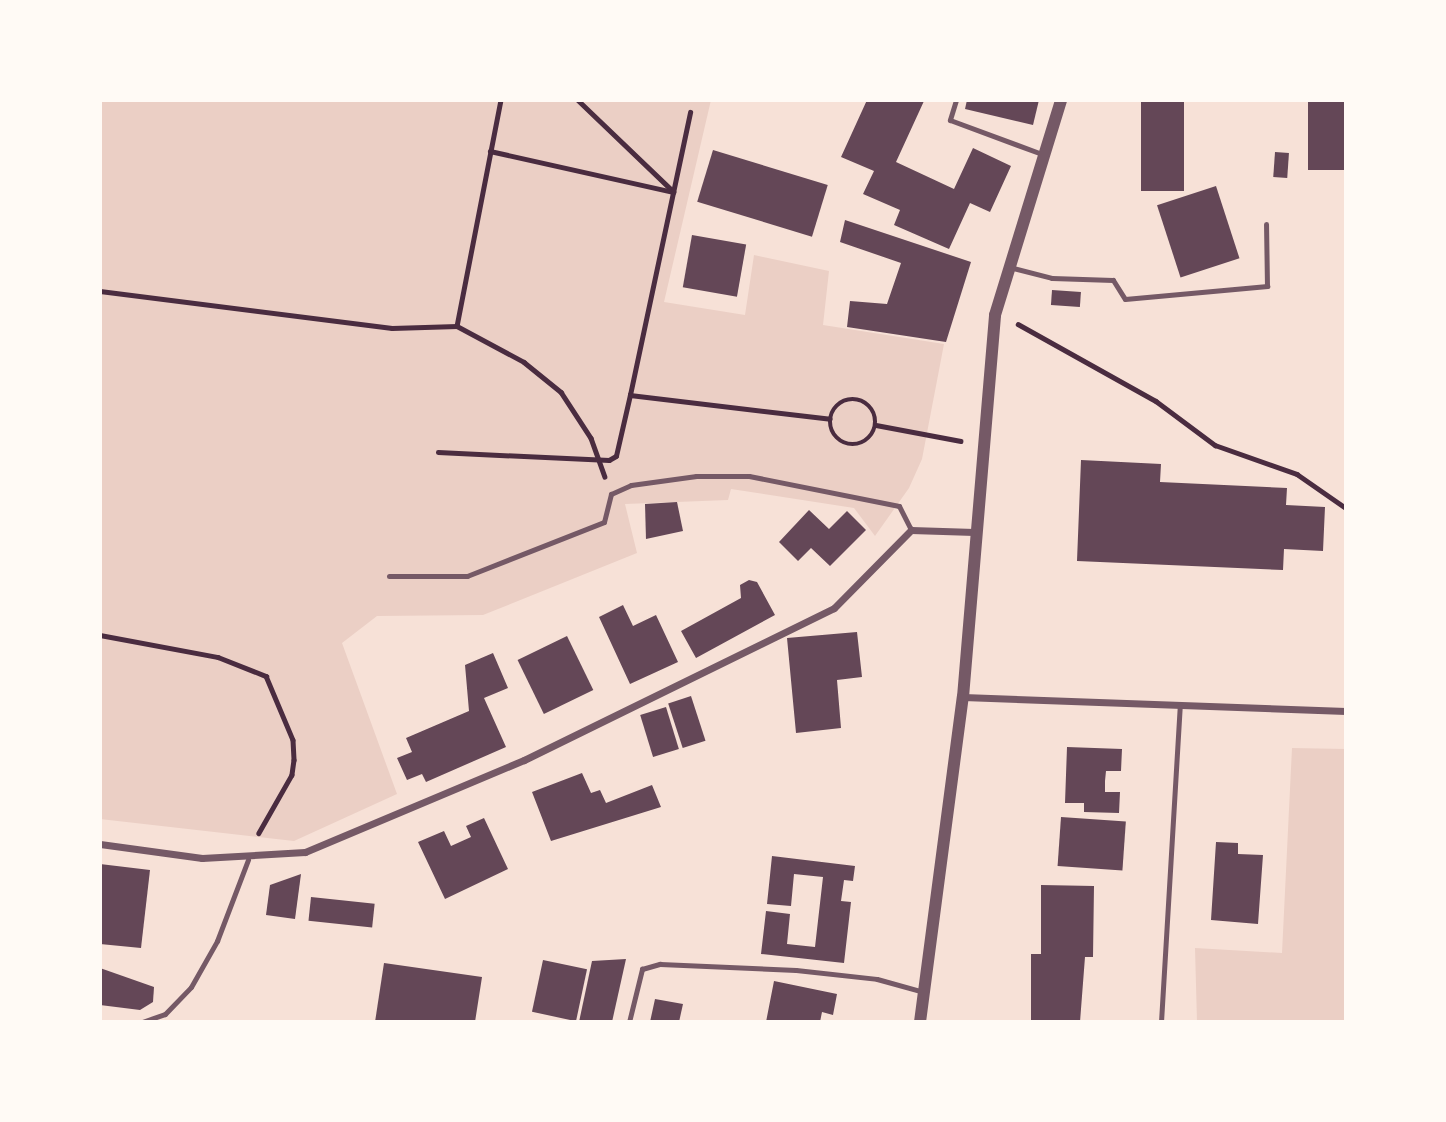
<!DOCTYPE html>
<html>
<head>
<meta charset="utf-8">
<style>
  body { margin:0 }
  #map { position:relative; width:1446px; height:1122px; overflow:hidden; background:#f7e1d7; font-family:Signika,sans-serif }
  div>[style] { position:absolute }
  .green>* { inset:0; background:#ebcfc5 }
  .building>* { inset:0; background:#644757; transform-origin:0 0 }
  .path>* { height:4.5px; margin:-2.25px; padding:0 2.25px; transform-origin:2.25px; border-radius:2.25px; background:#4a2c40 }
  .path>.ring { margin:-2.25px; padding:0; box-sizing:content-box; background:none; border:4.5px solid #4a2c40; border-radius:50% }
  .service>* { height:5px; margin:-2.5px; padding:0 2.5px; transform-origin:2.5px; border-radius:2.5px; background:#755966 }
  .minor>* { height:7px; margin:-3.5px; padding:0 3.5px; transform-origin:3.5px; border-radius:3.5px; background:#755966 }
  .tertiary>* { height:12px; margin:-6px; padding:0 6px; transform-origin:6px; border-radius:6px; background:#755966 }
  span { translate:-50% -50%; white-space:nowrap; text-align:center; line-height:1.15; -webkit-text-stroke:6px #fffaf5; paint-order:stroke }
  .frame { position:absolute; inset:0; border:102px solid #fffaf5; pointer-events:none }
</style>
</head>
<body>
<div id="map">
  <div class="green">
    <i style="clip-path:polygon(100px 100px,711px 100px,664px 302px,745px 315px,754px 255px,829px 271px,823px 325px,944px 344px,922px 459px,909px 488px,875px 536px,854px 508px,731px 489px,728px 500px,625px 504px,637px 553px,483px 615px,377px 616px,342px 643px,397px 794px,294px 841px,100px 819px)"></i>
    <i style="clip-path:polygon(1292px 748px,1346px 749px,1346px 1022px,1197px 1022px,1195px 948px,1282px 953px)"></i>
  </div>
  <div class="building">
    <i style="clip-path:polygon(867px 100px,924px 101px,896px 162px,954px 189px,973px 148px,1011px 166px,990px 212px,970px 203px,949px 249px,894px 225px,900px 210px,863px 194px,874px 171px,841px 157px)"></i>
    <i style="clip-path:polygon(967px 100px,1039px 100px,1033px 125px,965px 109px)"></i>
    <i style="left:1141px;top:100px;width:43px;height:91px"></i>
    <i style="left:1308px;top:100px;width:38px;height:70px"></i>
    <i style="left:713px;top:150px;width:120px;height:54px;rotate:17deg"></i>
    <i style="left:1275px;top:152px;width:14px;height:25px;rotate:4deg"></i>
    <i style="left:1216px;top:186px;width:76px;height:62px;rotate:72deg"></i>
    <i style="clip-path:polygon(845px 220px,971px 262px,946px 342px,847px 327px,850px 301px,887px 304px,901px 263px,840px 242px)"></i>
    <i style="left:692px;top:235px;width:55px;height:53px;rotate:10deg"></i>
    <i style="left:1052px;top:290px;width:29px;height:15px;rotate:4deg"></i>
    <i style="clip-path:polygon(1081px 460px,1161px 464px,1160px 482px,1287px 488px,1286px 505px,1325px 507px,1323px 551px,1284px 549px,1283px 570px,1077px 561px)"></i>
    <i style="clip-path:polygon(677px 502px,683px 531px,646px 539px,645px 504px)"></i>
    <i style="clip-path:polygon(809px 510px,829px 529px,847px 511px,866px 530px,830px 566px,811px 548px,798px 561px,779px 542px)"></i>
    <i style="clip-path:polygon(749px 580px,757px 582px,775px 615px,696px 658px,681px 631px,741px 598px,740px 585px)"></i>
    <i style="clip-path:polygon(623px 605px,633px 626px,656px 615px,678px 662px,630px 684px,599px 617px)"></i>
    <i style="clip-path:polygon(857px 632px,862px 677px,837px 680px,841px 728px,796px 733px,787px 638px)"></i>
    <i style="left:567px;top:636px;width:60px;height:55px;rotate:64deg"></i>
    <i style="clip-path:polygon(493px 653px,508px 688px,484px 698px,506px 747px,426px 782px,422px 774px,407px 780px,397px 758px,412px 752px,406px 738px,469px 711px,465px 665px)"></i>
    <i style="left:691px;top:696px;width:47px;height:24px;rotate:72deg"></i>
    <i style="left:666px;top:707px;width:44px;height:27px;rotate:73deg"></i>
    <i style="clip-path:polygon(1067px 747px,1122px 749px,1121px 771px,1106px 771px,1105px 781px,1105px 792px,1120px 792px,1119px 813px,1084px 812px,1084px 803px,1065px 803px)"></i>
    <i style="clip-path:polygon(582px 773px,591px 793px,600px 790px,606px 803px,652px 785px,661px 807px,551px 841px,532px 792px)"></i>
    <i style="left:1061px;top:817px;width:65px;height:49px;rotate:4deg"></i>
    <i style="clip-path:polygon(484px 818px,508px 869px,445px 899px,418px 842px,444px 831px,451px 846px,471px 837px,466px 826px)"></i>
    <i style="clip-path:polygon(1216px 842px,1238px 843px,1238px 854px,1263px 855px,1258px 924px,1211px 920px)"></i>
    <i style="clip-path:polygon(772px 856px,855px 866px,853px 881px,844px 880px,841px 901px,851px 902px,844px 963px,761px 954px,766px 911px,790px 914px,787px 944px,815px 947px,823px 877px,794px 874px,791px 906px,767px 904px)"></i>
    <i style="clip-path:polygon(100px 864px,150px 870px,141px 948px,100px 944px)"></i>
    <i style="clip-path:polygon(301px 874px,295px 919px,266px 915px,270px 885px)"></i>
    <i style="clip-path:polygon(1041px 885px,1094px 886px,1093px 957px,1085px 957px,1080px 1022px,1031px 1022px,1031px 954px,1041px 954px)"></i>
    <i style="left:311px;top:897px;width:64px;height:24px;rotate:6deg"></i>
    <i style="clip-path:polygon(626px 959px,612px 1022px,579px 1022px,592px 961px)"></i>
    <i style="left:543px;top:960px;width:45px;height:53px;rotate:12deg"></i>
    <i style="clip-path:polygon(384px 963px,482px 977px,475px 1022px,375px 1022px)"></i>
    <i style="clip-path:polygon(100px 968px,154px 987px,153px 1002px,140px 1010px,100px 1005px)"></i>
    <i style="clip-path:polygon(774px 981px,837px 994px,833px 1015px,822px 1012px,820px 1022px,766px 1022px)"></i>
    <i style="clip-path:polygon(655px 999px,683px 1004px,679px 1022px,650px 1022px)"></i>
  </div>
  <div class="path">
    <i style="left:501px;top:100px;width:230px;rotate:101deg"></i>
    <i style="left:457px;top:326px;width:76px;rotate:28.2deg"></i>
    <i style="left:524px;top:362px;width:48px;rotate:39deg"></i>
    <i style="left:561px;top:392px;width:55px;rotate:56.9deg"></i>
    <i style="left:591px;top:438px;width:41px;rotate:70.3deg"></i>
    <i style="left:578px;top:100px;width:132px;rotate:43.8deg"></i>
    <i style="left:490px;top:151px;width:188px;rotate:12.6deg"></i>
    <i style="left:100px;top:291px;width:294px;rotate:7.2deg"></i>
    <i style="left:392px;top:328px;width:65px;rotate:-1.8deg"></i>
    <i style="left:1018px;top:324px;width:158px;rotate:29.2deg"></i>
    <i style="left:1156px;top:401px;width:74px;rotate:36.7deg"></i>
    <i style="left:1215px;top:445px;width:87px;rotate:19.5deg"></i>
    <i style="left:1297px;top:474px;width:60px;rotate:34.8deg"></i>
    <i style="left:630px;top:395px;width:289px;rotate:-78deg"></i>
    <i class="ring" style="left:830px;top:399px;width:41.5px;height:41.5px"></i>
    <i style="left:876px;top:425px;width:86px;rotate:10.7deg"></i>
    <i style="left:438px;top:452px;width:171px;rotate:2.7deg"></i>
    <i style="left:609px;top:460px;width:8px;rotate:-30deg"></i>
    <i style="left:616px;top:456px;width:63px;rotate:-77.1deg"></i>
    <i style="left:630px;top:395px;width:201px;rotate:6.8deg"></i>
    <i style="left:100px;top:635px;width:120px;rotate:10.6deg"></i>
    <i style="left:218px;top:657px;width:52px;rotate:21.6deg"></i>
    <i style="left:266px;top:676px;width:69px;rotate:67.1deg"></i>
    <i style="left:293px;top:740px;width:20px;rotate:87deg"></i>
    <i style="left:294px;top:760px;width:15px;rotate:98deg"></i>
    <i style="left:292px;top:775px;width:67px;rotate:119.6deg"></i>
  </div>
  <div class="service">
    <i style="left:956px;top:100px;width:21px;rotate:107deg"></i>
    <i style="left:950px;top:120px;width:98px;rotate:20.3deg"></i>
    <i style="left:1009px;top:267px;width:44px;rotate:14.3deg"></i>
    <i style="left:1052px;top:278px;width:61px;rotate:1.9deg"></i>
    <i style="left:1113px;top:280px;width:22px;rotate:58deg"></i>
    <i style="left:1125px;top:299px;width:143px;rotate:-5.2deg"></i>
    <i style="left:1267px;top:286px;width:62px;rotate:-90.9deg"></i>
    <i style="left:389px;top:576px;width:78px"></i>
    <i style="left:467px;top:576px;width:147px;rotate:-21.5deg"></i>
    <i style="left:604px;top:522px;width:29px;rotate:-76deg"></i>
    <i style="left:611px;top:494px;width:22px;rotate:-24deg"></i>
    <i style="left:631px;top:485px;width:66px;rotate:-7.9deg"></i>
    <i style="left:696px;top:476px;width:53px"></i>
    <i style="left:749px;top:476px;width:153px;rotate:11.3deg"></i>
    <i style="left:899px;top:506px;width:27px;rotate:63deg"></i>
    <i style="left:142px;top:1022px;width:24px;rotate:-19deg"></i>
    <i style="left:165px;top:1014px;width:37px;rotate:-46deg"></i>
    <i style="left:191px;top:987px;width:53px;rotate:-60.5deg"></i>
    <i style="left:217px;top:941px;width:87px;rotate:-69.1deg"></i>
    <i style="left:629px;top:1022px;width:55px;rotate:-76.2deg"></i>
    <i style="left:642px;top:969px;width:19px;rotate:-16deg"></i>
    <i style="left:660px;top:964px;width:136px;rotate:2.5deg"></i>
    <i style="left:796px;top:970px;width:81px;rotate:6.3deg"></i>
    <i style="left:877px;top:979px;width:49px;rotate:15.5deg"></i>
    <i style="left:1161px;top:1022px;width:318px;rotate:-86.6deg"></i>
  </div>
  <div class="minor">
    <i style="left:963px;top:697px;width:383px;rotate:2.1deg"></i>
    <i style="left:100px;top:844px;width:103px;rotate:7.8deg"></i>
    <i style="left:202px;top:858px;width:103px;rotate:-3.3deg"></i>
    <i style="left:305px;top:852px;width:238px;rotate:-22.8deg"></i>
    <i style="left:524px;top:760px;width:345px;rotate:-26.1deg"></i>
    <i style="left:834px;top:608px;width:110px;rotate:-45.4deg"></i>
    <i style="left:911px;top:530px;width:63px;rotate:1.8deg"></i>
  </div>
  <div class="tertiary">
    <i style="left:920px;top:1022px;width:328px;rotate:-82.5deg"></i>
    <i style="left:963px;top:697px;width:383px;rotate:-85.2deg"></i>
    <i style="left:995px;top:315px;width:225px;rotate:-72.9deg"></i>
  </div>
  <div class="frame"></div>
</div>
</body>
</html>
